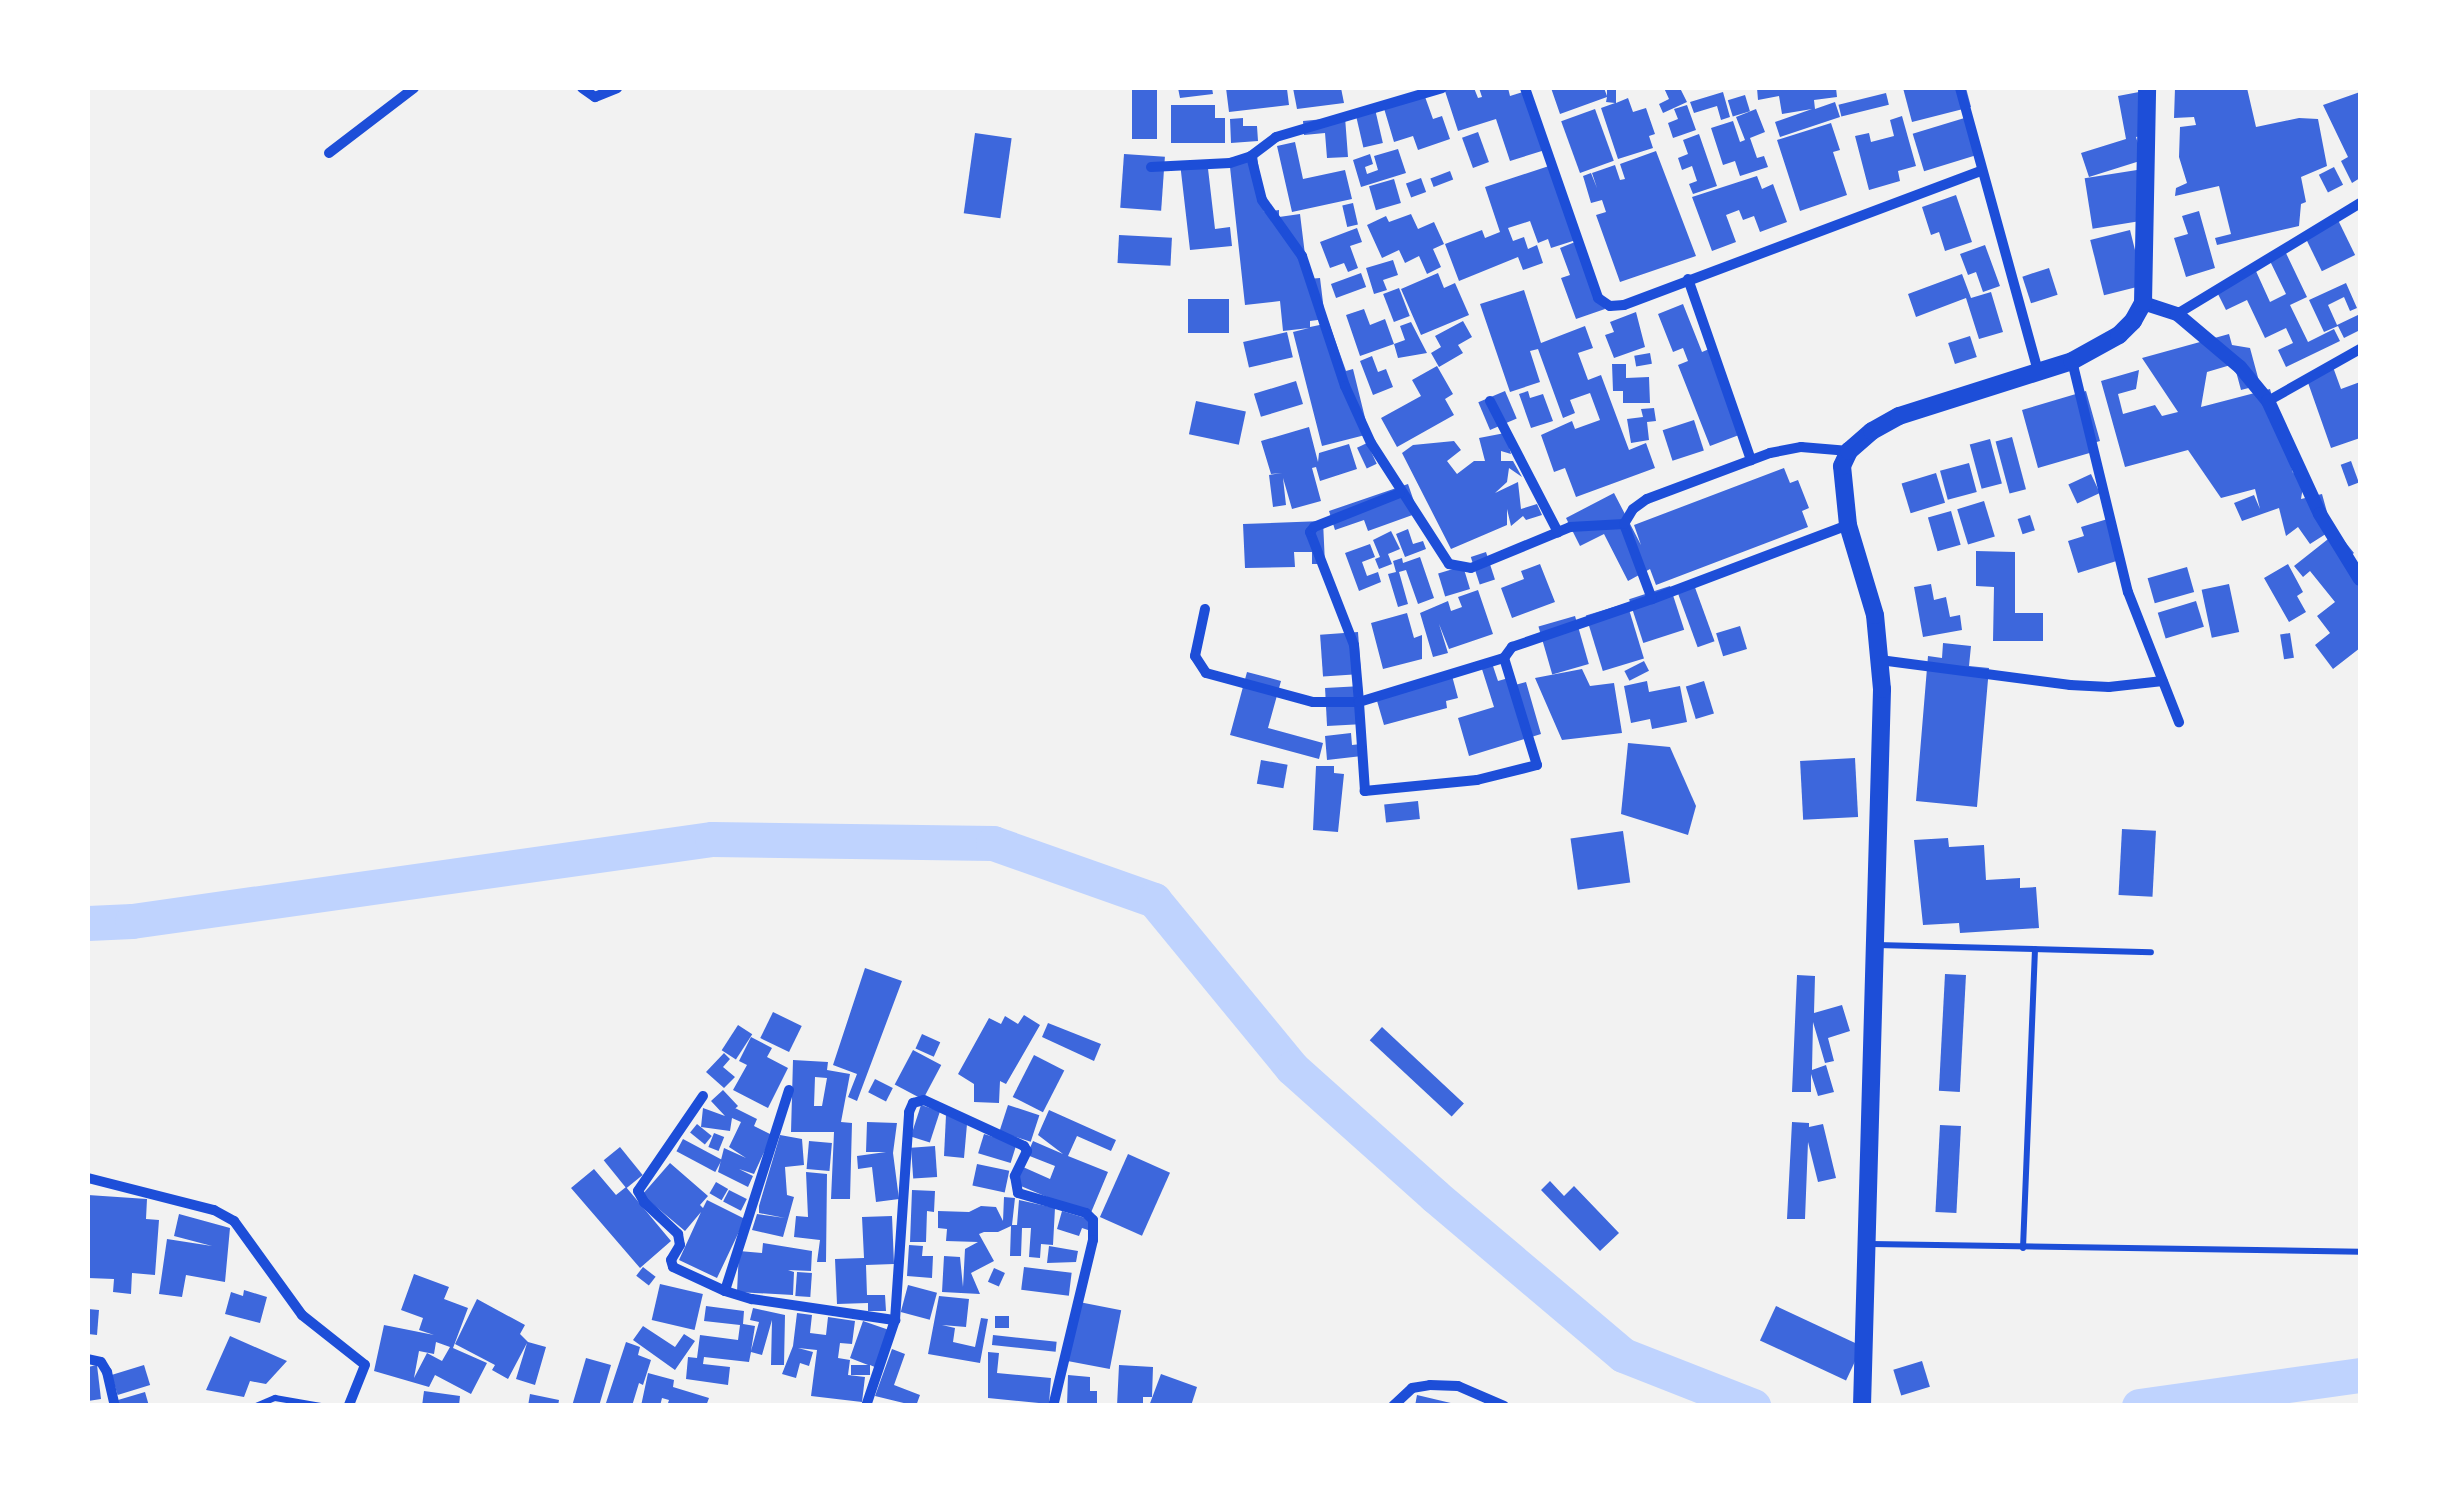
<!DOCTYPE html>
<html>
<head>
<meta charset="utf-8">
<style>
  body { margin:0 }
  #map { position:relative; width:2448px; height:1493px; overflow:hidden; background:#f2f2f2; font-family:"Source Serif 4",serif }
  div>[style] { position:absolute }
  .river>* { height:35px; margin:-17.5px; padding:0 17.5px; transform-origin:17.5px; border-radius:17.5px; background:#bfd3fe }
  .building>* { inset:0; background:#3d67dc; transform-origin:0 0 }
  .service>* { height:6px; margin:-3px; padding:0 3px; transform-origin:3px; border-radius:3px; background:#1d4ed8 }
  .minor>* { height:10px; margin:-5px; padding:0 5px; transform-origin:5px; border-radius:5px; background:#1d4ed8 }
  .tertiary>* { height:14px; margin:-7px; padding:0 7px; transform-origin:7px; border-radius:7px; background:#1d4ed8 }
  .primary>* { height:18px; margin:-9px; padding:0 9px; transform-origin:9px; border-radius:9px; background:#1d4ed8 }
  span { translate:-50% -50%; white-space:nowrap; text-align:center; line-height:1.15; -webkit-text-stroke:9px #fff; paint-order:stroke }
  .frame { position:absolute; inset:0; border:90px solid #fff; pointer-events:none }
</style>
</head>
<body>
<div id="map">
  <div class="river">
    <i style="left:88px;top:923px;width:44px;rotate:-2.6deg"></i>
    <i style="left:132px;top:921px;width:586px;rotate:-8.05deg"></i>
    <i style="left:712px;top:839px;width:281px;rotate:0.8deg"></i>
    <i style="left:993px;top:843px;width:171px;rotate:19.5deg"></i>
    <i style="left:1154px;top:900px;width:217px;rotate:50.6deg"></i>
    <i style="left:1292px;top:1068px;width:192px;rotate:41.8deg"></i>
    <i style="left:1435px;top:1196px;width:246px;rotate:40.2deg"></i>
    <i style="left:1623px;top:1355px;width:140px;rotate:21.4deg"></i>
    <i style="left:2139px;top:1406px;width:223px;rotate:-8deg"></i>
  </div>
  <div class="building">
    <i style="left:1132px;top:88px;width:25px;height:51px"></i>
    <i style="clip-path:polygon(1178px 88px,1212px 88px,1213px 94px,1180px 98px)"></i>
    <i style="clip-path:polygon(1226px 88px,1287px 89px,1289px 105px,1229px 112px)"></i>
    <i style="clip-path:polygon(1293px 88px,1341px 88px,1344px 103px,1297px 109px)"></i>
    <i style="clip-path:polygon(1444px 88px,1474px 88px,1478px 98px,1482px 97px,1479px 88px,1508px 88px,1510px 96px,1529px 90px,1545px 150px,1510px 161px,1496px 119px,1458px 131px)"></i>
    <i style="clip-path:polygon(1551px 88px,1604px 88px,1607px 96px,1607px 88px,1616px 88px,1616px 103px,1628px 98px,1633px 112px,1646px 108px,1655px 134px,1649px 136px,1653px 148px,1618px 159px,1601px 108px,1615px 103px,1606px 102px,1607px 97px,1560px 114px)"></i>
    <i style="clip-path:polygon(1664px 88px,1680px 88px,1687px 102px,1663px 113px,1659px 104px,1669px 99px)"></i>
    <i style="clip-path:polygon(1757px 88px,1836px 88px,1837px 97px,1814px 100px,1815px 109px,1835px 102px,1840px 117px,1780px 137px,1775px 122px,1812px 109px,1782px 114px,1779px 96px,1758px 100px)"></i>
    <i style="clip-path:polygon(1903px 88px,1966px 88px,1971px 107px,1912px 122px)"></i>
    <i style="clip-path:polygon(2175px 88px,2247px 88px,2256px 127px,2299px 118px,2318px 119px,2327px 166px,2301px 177px,2306px 202px,2301px 204px,2299px 226px,2217px 245px,2215px 238px,2231px 234px,2219px 186px,2175px 196px,2176px 188px,2187px 183px,2179px 157px,2180px 127px,2196px 125px,2194px 117px,2174px 118px)"></i>
    <i style="clip-path:polygon(1723px 92px,1730px 117px,1721px 120px,1717px 106px,1694px 113px,1690px 102px)"></i>
    <i style="clip-path:polygon(2139px 92px,2146px 135px,2136px 137px,2143px 160px,2089px 177px,2081px 153px,2126px 139px,2118px 96px)"></i>
    <i style="clip-path:polygon(2360px 92px,2360px 178px,2352px 183px,2341px 161px,2348px 157px,2323px 105px)"></i>
    <i style="left:1886px;top:93px;width:12px;height:49px;rotate:76deg"></i>
    <i style="clip-path:polygon(1424px 94px,1433px 119px,1442px 116px,1450px 139px,1418px 150px,1413px 136px,1394px 142px,1383px 105px)"></i>
    <i style="left:1745px;top:95px;width:17px;height:18px;rotate:73deg"></i>
    <i style="clip-path:polygon(1171px 105px,1215px 105px,1215px 118px,1225px 118px,1225px 143px,1171px 143px)"></i>
    <i style="clip-path:polygon(1687px 105px,1696px 130px,1673px 138px,1668px 123px,1678px 119px,1674px 109px)"></i>
    <i style="left:1375px;top:109px;width:35px;height:20px;rotate:77deg"></i>
    <i style="left:1595px;top:109px;width:55px;height:36px;rotate:70deg"></i>
    <i style="clip-path:polygon(1756px 109px,1765px 132px,1750px 138px,1757px 158px,1764px 156px,1768px 167px,1740px 176px,1735px 161px,1723px 165px,1711px 128px,1733px 121px,1740px 142px,1745px 140px,1736px 117px)"></i>
    <i style="clip-path:polygon(1902px 116px,1916px 166px,1898px 171px,1900px 181px,1869px 190px,1855px 136px,1869px 133px,1871px 142px,1894px 136px,1890px 120px)"></i>
    <i style="left:1971px;top:116px;width:39px;height:61px;rotate:73deg"></i>
    <i style="clip-path:polygon(1345px 117px,1348px 157px,1327px 158px,1325px 133px,1304px 135px,1303px 121px)"></i>
    <i style="clip-path:polygon(1243px 118px,1243px 126px,1257px 126px,1258px 141px,1231px 143px,1230px 119px)"></i>
    <i style="clip-path:polygon(1831px 123px,1840px 150px,1833px 152px,1847px 195px,1800px 211px,1777px 140px)"></i>
    <i style="left:1478px;top:132px;width:32px;height:17px;rotate:70deg"></i>
    <i style="left:975px;top:133px;width:37px;height:81px;rotate:8deg"></i>
    <i style="clip-path:polygon(1699px 134px,1717px 186px,1693px 194px,1689px 184px,1697px 181px,1692px 166px,1682px 170px,1678px 158px,1688px 154px,1683px 140px)"></i>
    <i style="clip-path:polygon(1295px 142px,1303px 179px,1345px 170px,1352px 199px,1292px 212px,1277px 146px)"></i>
    <i style="clip-path:polygon(1398px 149px,1406px 173px,1361px 187px,1353px 160px,1370px 154px,1373px 164px,1365px 167px,1367px 174px,1378px 170px,1374px 156px)"></i>
    <i style="clip-path:polygon(1656px 151px,1696px 256px,1620px 282px,1596px 215px,1606px 212px,1602px 200px,1591px 203px,1583px 176px,1591px 173px,1597px 188px,1592px 173px,1615px 165px,1620px 180px,1625px 179px,1620px 164px)"></i>
    <i style="left:1124px;top:154px;width:41px;height:54px;rotate:4deg"></i>
    <i style="clip-path:polygon(1257px 155px,1264px 212px,1279px 210px,1279px 217px,1300px 214px,1308px 279px,1320px 278px,1325px 319px,1310px 321px,1310px 327px,1329px 323px,1346px 371px,1353px 369px,1369px 434px,1322px 446px,1293px 332px,1309px 328px,1283px 331px,1280px 301px,1245px 305px,1229px 158px)"></i>
    <i style="clip-path:polygon(1207px 160px,1215px 229px,1230px 227px,1232px 246px,1190px 250px,1180px 163px)"></i>
    <i style="clip-path:polygon(1552px 165px,1576px 240px,1551px 248px,1548px 239px,1538px 243px,1530px 221px,1508px 228px,1513px 241px,1524px 237px,1528px 249px,1537px 245px,1543px 263px,1523px 270px,1518px 257px,1459px 281px,1445px 244px,1482px 230px,1485px 238px,1500px 232px,1485px 187px)"></i>
    <i style="left:2334px;top:167px;width:20px;height:17px;rotate:63deg"></i>
    <i style="left:2137px;top:170px;width:51px;height:53px;rotate:81deg"></i>
    <i style="left:1450px;top:171px;width:9px;height:21px;rotate:69deg"></i>
    <i style="clip-path:polygon(1757px 176px,1762px 189px,1773px 184px,1787px 222px,1760px 232px,1754px 216px,1743px 220px,1739px 210px,1726px 215px,1736px 242px,1712px 251px,1692px 197px)"></i>
    <i style="left:1421px;top:178px;width:15px;height:16px;rotate:70deg"></i>
    <i style="left:1394px;top:179px;width:25px;height:26px;rotate:74deg"></i>
    <i style="clip-path:polygon(1956px 195px,1972px 242px,1945px 251px,1939px 232px,1931px 235px,1922px 207px)"></i>
    <i style="left:1353px;top:203px;width:22px;height:11px;rotate:77deg"></i>
    <i style="clip-path:polygon(2199px 211px,2215px 268px,2186px 277px,2174px 238px,2188px 234px,2182px 216px)"></i>
    <i style="clip-path:polygon(1411px 214px,1418px 229px,1434px 222px,1444px 244px,1433px 249px,1441px 267px,1427px 274px,1419px 256px,1405px 263px,1399px 250px,1382px 258px,1367px 225px,1386px 216px,1389px 222px)"></i>
    <i style="left:2338px;top:220px;width:39px;height:37px;rotate:64deg"></i>
    <i style="clip-path:polygon(1357px 228px,1362px 242px,1350px 246px,1358px 268px,1348px 272px,1344px 263px,1330px 268px,1320px 242px)"></i>
    <i style="left:2130px;top:230px;width:57px;height:41px;rotate:76deg"></i>
    <i style="left:1119px;top:235px;width:53px;height:28px;rotate:3deg"></i>
    <i style="clip-path:polygon(1580px 240px,1605px 309px,1576px 319px,1561px 278px,1570px 275px,1560px 248px)"></i>
    <i style="clip-path:polygon(1985px 245px,2000px 286px,1983px 292px,1976px 272px,1968px 275px,1960px 254px)"></i>
    <i style="clip-path:polygon(2285px 251px,2307px 297px,2290px 305px,2308px 342px,2334px 329px,2340px 341px,2286px 367px,2278px 350px,2293px 343px,2286px 328px,2265px 338px,2247px 300px,2226px 310px,2215px 288px,2255px 269px,2270px 302px,2286px 294px,2269px 259px)"></i>
    <i style="clip-path:polygon(1393px 260px,1398px 275px,1383px 280px,1387px 290px,1374px 294px,1366px 268px)"></i>
    <i style="left:2049px;top:268px;width:28px;height:28px;rotate:72deg"></i>
    <i style="left:1361px;top:273px;width:15px;height:32px;rotate:70deg"></i>
    <i style="clip-path:polygon(1438px 273px,1444px 288px,1455px 283px,1469px 315px,1421px 335px,1401px 289px)"></i>
    <i style="clip-path:polygon(1962px 274px,1971px 298px,1991px 292px,2003px 332px,1979px 339px,1966px 298px,1916px 317px,1908px 294px)"></i>
    <i style="clip-path:polygon(2346px 283px,2357px 308px,2350px 311px,2344px 297px,2328px 305px,2337px 325px,2360px 314px,2360px 330px,2344px 338px,2338px 326px,2324px 332px,2309px 300px)"></i>
    <i style="left:1399px;top:288px;width:30px;height:17px;rotate:69deg"></i>
    <i style="clip-path:polygon(1524px 290px,1541px 343px,1585px 326px,1593px 348px,1578px 353px,1588px 380px,1601px 375px,1629px 450px,1646px 443px,1655px 468px,1576px 497px,1565px 468px,1554px 472px,1541px 435px,1572px 421px,1575px 429px,1600px 420px,1590px 393px,1570px 400px,1575px 413px,1563px 418px,1538px 349px,1530px 351px,1540px 382px,1510px 392px,1480px 304px)"></i>
    <i style="left:1188px;top:299px;width:41px;height:34px"></i>
    <i style="clip-path:polygon(1683px 304px,1702px 352px,1714px 347px,1739px 435px,1710px 446px,1678px 365px,1688px 361px,1683px 348px,1673px 352px,1658px 314px)"></i>
    <i style="clip-path:polygon(1364px 309px,1370px 325px,1385px 319px,1394px 344px,1405px 340px,1400px 326px,1411px 322px,1427px 353px,1398px 358px,1394px 344px,1360px 356px,1346px 315px)"></i>
    <i style="clip-path:polygon(1636px 312px,1645px 347px,1614px 358px,1605px 335px,1614px 332px,1610px 322px)"></i>
    <i style="clip-path:polygon(1463px 321px,1472px 337px,1458px 345px,1463px 353px,1439px 367px,1431px 353px,1441px 347px,1435px 336px)"></i>
    <i style="left:1287px;top:332px;width:26px;height:45px;rotate:77deg"></i>
    <i style="clip-path:polygon(2229px 334px,2232px 345px,2250px 348px,2260px 385px,2241px 390px,2234px 364px,2207px 372px,2201px 407px,2270px 389px,2293px 473px,2305px 475px,2301px 499px,2322px 494px,2332px 530px,2310px 544px,2298px 527px,2286px 536px,2279px 508px,2242px 521px,2234px 503px,2254px 495px,2260px 509px,2255px 489px,2221px 498px,2188px 450px,2125px 467px,2101px 381px,2139px 370px,2136px 389px,2118px 394px,2123px 414px,2155px 405px,2162px 416px,2178px 412px,2142px 358px)"></i>
    <i style="left:1970px;top:336px;width:22px;height:23px;rotate:72deg"></i>
    <i style="left:1650px;top:353px;width:11px;height:16px;rotate:80deg"></i>
    <i style="clip-path:polygon(1372px 356px,1378px 372px,1386px 369px,1393px 387px,1373px 395px,1360px 361px)"></i>
    <i style="clip-path:polygon(1612px 364px,1626px 364px,1626px 378px,1649px 377px,1650px 403px,1623px 403px,1623px 391px,1613px 391px)"></i>
    <i style="clip-path:polygon(1437px 366px,1453px 394px,1445px 399px,1454px 415px,1397px 447px,1381px 418px,1421px 396px,1412px 380px)"></i>
    <i style="clip-path:polygon(2333px 367px,2341px 389px,2360px 382px,2360px 438px,2331px 448px,2306px 377px)"></i>
    <i style="left:1296px;top:381px;width:24px;height:44px;rotate:73deg"></i>
    <i style="left:1505px;top:391px;width:30px;height:29px;rotate:67deg"></i>
    <i style="clip-path:polygon(1528px 391px,1530px 398px,1543px 394px,1553px 421px,1531px 428px,1519px 394px)"></i>
    <i style="clip-path:polygon(2086px 391px,2100px 441px,2090px 444px,2093px 452px,2038px 468px,2022px 410px)"></i>
    <i style="left:1196px;top:401px;width:51px;height:34px;rotate:12deg"></i>
    <i style="clip-path:polygon(1654px 408px,1656px 421px,1647px 422px,1649px 440px,1631px 443px,1627px 419px,1643px 417px,1641px 409px)"></i>
    <i style="left:1694px;top:420px;width:32px;height:33px;rotate:72deg"></i>
    <i style="clip-path:polygon(1309px 427px,1318px 462px,1319px 453px,1349px 444px,1357px 469px,1320px 481px,1316px 467px,1312px 468px,1321px 501px,1292px 509px,1283px 478px,1286px 505px,1273px 507px,1269px 475px,1282px 473px,1271px 474px,1261px 441px)"></i>
    <i style="clip-path:polygon(1505px 433px,1511px 454px,1501px 451px,1501px 461px,1513px 461px,1522px 477px,1509px 468px,1507px 482px,1495px 493px,1518px 482px,1521px 509px,1537px 504px,1542px 515px,1526px 520px,1523px 516px,1511px 526px,1507px 509px,1507px 525px,1451px 549px,1402px 453px,1413px 445px,1454px 441px,1461px 450px,1447px 461px,1457px 474px,1474px 461px,1485px 461px,1479px 438px)"></i>
    <i style="left:2012px;top:437px;width:54px;height:17px;rotate:75deg"></i>
    <i style="left:1990px;top:439px;width:46px;height:21px;rotate:75deg"></i>
    <i style="left:1367px;top:443px;width:23px;height:11px;rotate:65deg"></i>
    <i style="left:2351px;top:461px;width:23px;height:11px;rotate:70deg"></i>
    <i style="left:1969px;top:463px;width:30px;height:30px;rotate:75deg"></i>
    <i style="clip-path:polygon(1784px 468px,1790px 483px,1798px 480px,1809px 508px,1802px 511px,1808px 527px,1656px 585px,1650px 569px,1628px 581px,1604px 534px,1580px 546px,1566px 518px,1614px 493px,1641px 545px,1634px 525px)"></i>
    <i style="left:1936px;top:473px;width:31px;height:36px;rotate:73deg"></i>
    <i style="left:2091px;top:474px;width:21px;height:25px;rotate:65deg"></i>
    <i style="clip-path:polygon(1408px 484px,1418px 513px,1368px 531px,1364px 520px,1335px 530px,1329px 511px)"></i>
    <i style="left:1984px;top:501px;width:37px;height:28px;rotate:73deg"></i>
    <i style="left:1951px;top:511px;width:35px;height:24px;rotate:74deg"></i>
    <i style="left:2030px;top:515px;width:16px;height:13px;rotate:72deg"></i>
    <i style="clip-path:polygon(2111px 518px,2123px 559px,2078px 573px,2068px 541px,2084px 536px,2081px 527px)"></i>
    <i style="clip-path:polygon(1323px 521px,1325px 564px,1312px 564px,1312px 552px,1294px 552px,1295px 567px,1245px 568px,1243px 524px)"></i>
    <i style="clip-path:polygon(1408px 529px,1413px 544px,1423px 541px,1426px 549px,1405px 557px,1396px 534px)"></i>
    <i style="clip-path:polygon(1391px 531px,1400px 549px,1388px 554px,1392px 564px,1379px 569px,1375px 559px,1380px 557px,1373px 540px)"></i>
    <i style="clip-path:polygon(2337px 532px,2354px 553px,2343px 561px,2360px 583px,2360px 648px,2333px 669px,2315px 645px,2330px 633px,2317px 616px,2335px 602px,2310px 571px,2303px 577px,2294px 566px)"></i>
    <i style="clip-path:polygon(1370px 544px,1375px 557px,1362px 562px,1367px 576px,1378px 572px,1381px 582px,1359px 591px,1345px 553px)"></i>
    <i style="clip-path:polygon(1976px 551px,2015px 552px,2015px 613px,2043px 613px,2043px 641px,1993px 641px,1994px 587px,1976px 586px)"></i>
    <i style="left:1486px;top:552px;width:29px;height:16px;rotate:72deg"></i>
    <i style="clip-path:polygon(1420px 557px,1434px 598px,1418px 604px,1406px 570px,1399px 572px,1408px 604px,1398px 607px,1388px 574px,1396px 572px,1393px 561px,1402px 558px,1403px 563px)"></i>
    <i style="clip-path:polygon(1540px 564px,1555px 602px,1512px 618px,1501px 588px,1524px 579px,1521px 571px)"></i>
    <i style="clip-path:polygon(2288px 564px,2303px 592px,2297px 596px,2306px 612px,2289px 622px,2264px 578px)"></i>
    <i style="left:1463px;top:566px;width:24px;height:26px;rotate:73deg"></i>
    <i style="left:2187px;top:567px;width:26px;height:41px;rotate:74deg"></i>
    <i style="left:1693px;top:582px;width:63px;height:18px;rotate:70deg"></i>
    <i style="clip-path:polygon(1931px 584px,1934px 600px,1946px 597px,1950px 617px,1960px 615px,1962px 630px,1923px 637px,1914px 587px)"></i>
    <i style="left:2229px;top:584px;width:49px;height:28px;rotate:78deg"></i>
    <i style="left:1670px;top:586px;width:46px;height:43px;rotate:72deg"></i>
    <i style="clip-path:polygon(1478px 590px,1493px 634px,1449px 649px,1439px 624px,1448px 653px,1433px 657px,1420px 613px,1448px 601px,1451px 611px,1462px 607px,1458px 597px)"></i>
    <i style="left:2196px;top:601px;width:27px;height:40px;rotate:73deg"></i>
    <i style="left:1627px;top:603px;width:58px;height:43px;rotate:73deg"></i>
    <i style="clip-path:polygon(1407px 613px,1414px 638px,1422px 635px,1422px 659px,1383px 669px,1371px 623px)"></i>
    <i style="left:1575px;top:616px;width:50px;height:38px;rotate:74deg"></i>
    <i style="left:1740px;top:626px;width:24px;height:25px;rotate:73deg"></i>
    <i style="left:1358px;top:632px;width:42px;height:38px;rotate:86deg"></i>
    <i style="left:2290px;top:633px;width:25px;height:10px;rotate:81deg"></i>
    <i style="clip-path:polygon(1943px 643px,1971px 646px,1969px 666px,1989px 668px,1977px 807px,1916px 801px,1928px 656px,1942px 658px)"></i>
    <i style="left:1644px;top:661px;width:11px;height:22px;rotate:63deg"></i>
    <i style="clip-path:polygon(1492px 663px,1498px 681px,1512px 677px,1515px 685px,1526px 682px,1541px 734px,1469px 756px,1458px 718px,1494px 707px,1481px 666px)"></i>
    <i style="clip-path:polygon(1582px 669px,1590px 686px,1614px 683px,1622px 733px,1562px 740px,1535px 678px)"></i>
    <i style="clip-path:polygon(1247px 672px,1281px 681px,1268px 728px,1323px 743px,1319px 759px,1230px 735px)"></i>
    <i style="clip-path:polygon(1451px 672px,1458px 698px,1446px 701px,1447px 708px,1384px 725px,1375px 694px)"></i>
    <i style="clip-path:polygon(1647px 681px,1649px 692px,1680px 686px,1687px 722px,1652px 729px,1650px 719px,1631px 723px,1624px 686px)"></i>
    <i style="left:1704px;top:681px;width:34px;height:19px;rotate:73deg"></i>
    <i style="left:1362px;top:686px;width:38px;height:37px;rotate:87deg"></i>
    <i style="clip-path:polygon(1351px 733px,1352px 745px,1361px 744px,1362px 756px,1327px 760px,1325px 736px)"></i>
    <i style="clip-path:polygon(1628px 743px,1670px 747px,1696px 806px,1688px 835px,1621px 814px)"></i>
    <i style="left:1855px;top:758px;width:59px;height:55px;rotate:87deg"></i>
    <i style="left:1261px;top:760px;width:27px;height:24px;rotate:10deg"></i>
    <i style="clip-path:polygon(1316px 766px,1334px 766px,1334px 773px,1344px 774px,1338px 832px,1313px 830px)"></i>
    <i style="left:1418px;top:801px;width:18px;height:34px;rotate:84deg"></i>
    <i style="left:2122px;top:829px;width:34px;height:66px;rotate:3deg"></i>
    <i style="left:1623px;top:831px;width:52px;height:53px;rotate:82deg"></i>
    <i style="clip-path:polygon(1948px 838px,1949px 847px,1984px 845px,1986px 880px,2020px 878px,2020px 888px,2036px 887px,2039px 928px,1960px 933px,1959px 923px,1923px 925px,1914px 840px)"></i>
    <i style="clip-path:polygon(865px 968px,902px 981px,857px 1101px,848px 1097px,857px 1074px,833px 1065px)"></i>
    <i style="left:1945px;top:974px;width:21px;height:117px;rotate:3deg"></i>
    <i style="clip-path:polygon(1797px 975px,1815px 976px,1814px 1013px,1842px 1005px,1850px 1031px,1828px 1038px,1834px 1061px,1825px 1063px,1813px 1022px,1812px 1070px,1826px 1065px,1834px 1092px,1818px 1096px,1811px 1074px,1811px 1092px,1792px 1092px)"></i>
    <i style="left:773px;top:1012px;width:32px;height:29px;rotate:26deg"></i>
    <i style="clip-path:polygon(1024px 1015px,1040px 1025px,1006px 1084px,1000px 1081px,999px 1103px,974px 1102px,974px 1084px,958px 1074px,989px 1018px,1001px 1024px,1005px 1016px,1018px 1024px)"></i>
    <i style="clip-path:polygon(1048px 1023px,1101px 1044px,1094px 1061px,1042px 1037px)"></i>
    <i style="left:738px;top:1025px;width:17px;height:30px;rotate:33deg"></i>
    <i style="left:1382px;top:1027px;width:112px;height:18px;rotate:43deg"></i>
    <i style="left:922px;top:1034px;width:20px;height:16px;rotate:24deg"></i>
    <i style="clip-path:polygon(751px 1037px,772px 1048px,767px 1057px,788px 1068px,768px 1108px,733px 1090px,747px 1065px,739px 1061px)"></i>
    <i style="left:913px;top:1050px;width:32px;height:39px;rotate:28deg"></i>
    <i style="clip-path:polygon(724px 1053px,730px 1059px,723px 1067px,735px 1077px,724px 1088px,706px 1072px)"></i>
    <i style="left:1034px;top:1055px;width:34px;height:47px;rotate:27deg"></i>
    <i style="clip-path:polygon(evenodd,793px 1060px,828px 1062px,827px 1070px,850px 1074px,841px 1122px,852px 1123px,850px 1199px,831px 1199px,834px 1132px,791px 1132px,793px 1060px,815px 1077px,827px 1078px,822px 1106px,814px 1106px,815px 1077px)"></i>
    <i style="left:875px;top:1079px;width:20px;height:15px;rotate:27deg"></i>
    <i style="clip-path:polygon(723px 1090px,738px 1106px,727px 1116px,735px 1108px,757px 1119px,754px 1126px,772px 1135px,754px 1174px,739px 1169px,753px 1176px,748px 1187px,718px 1172px,724px 1148px,746px 1158px,729px 1147px,741px 1122px,732px 1118px,730px 1131px,701px 1127px,703px 1108px,725px 1116px,711px 1101px)"></i>
    <i style="left:921px;top:1105px;width:20px;height:33px;rotate:18deg"></i>
    <i style="left:1008px;top:1105px;width:33px;height:28px;rotate:18deg"></i>
    <i style="clip-path:polygon(1049px 1110px,1116px 1140px,1111px 1151px,1077px 1136px,1068px 1156px,1108px 1172px,1090px 1215px,1016px 1184px,1023px 1167px,1050px 1179px,1055px 1166px,1027px 1155px,1033px 1141px,1063px 1154px,1038px 1135px)"></i>
    <i style="clip-path:polygon(946px 1115px,967px 1124px,964px 1158px,944px 1156px)"></i>
    <i style="clip-path:polygon(867px 1122px,897px 1123px,893px 1153px,899px 1199px,876px 1202px,872px 1167px,858px 1169px,857px 1156px,886px 1152px,866px 1152px)"></i>
    <i style="clip-path:polygon(1792px 1122px,1809px 1123px,1809px 1127px,1823px 1124px,1836px 1178px,1818px 1182px,1808px 1142px,1805px 1219px,1787px 1219px)"></i>
    <i style="left:697px;top:1124px;width:19px;height:11px;rotate:39deg"></i>
    <i style="left:1940px;top:1125px;width:21px;height:87px;rotate:3deg"></i>
    <i style="left:714px;top:1133px;width:11px;height:15px;rotate:22deg"></i>
    <i style="left:984px;top:1134px;width:34px;height:20px;rotate:17deg"></i>
    <i style="clip-path:polygon(780px 1135px,802px 1139px,804px 1165px,785px 1167px,787px 1195px,794px 1197px,783px 1237px,752px 1230px,757px 1214px,785px 1218px,759px 1213px,759px 1206px)"></i>
    <i style="left:683px;top:1139px;width:44px;height:14px;rotate:28deg"></i>
    <i style="left:809px;top:1141px;width:23px;height:28px;rotate:5deg"></i>
    <i style="left:935px;top:1146px;width:31px;height:24px;rotate:86deg"></i>
    <i style="left:620px;top:1147px;width:36px;height:21px;rotate:51deg"></i>
    <i style="left:1128px;top:1154px;width:46px;height:69px;rotate:24deg"></i>
    <i style="clip-path:polygon(670px 1163px,708px 1196px,700px 1205px,703px 1208px,707px 1200px,745px 1219px,717px 1278px,679px 1260px,701px 1212px,685px 1231px,642px 1195px)"></i>
    <i style="left:977px;top:1164px;width:33px;height:22px;rotate:12deg"></i>
    <i style="clip-path:polygon(594px 1169px,616px 1195px,626px 1187px,671px 1241px,640px 1268px,571px 1188px)"></i>
    <i style="clip-path:polygon(806px 1172px,827px 1174px,826px 1262px,817px 1262px,820px 1240px,794px 1237px,796px 1216px,808px 1217px)"></i>
    <i style="clip-path:polygon(1550px 1181px,1564px 1196px,1574px 1186px,1619px 1233px,1600px 1251px,1541px 1190px)"></i>
    <i style="left:716px;top:1182px;width:14px;height:13px;rotate:30deg"></i>
    <i style="left:729px;top:1190px;width:20px;height:13px;rotate:27deg"></i>
    <i style="clip-path:polygon(912px 1190px,935px 1191px,934px 1212px,927px 1211px,926px 1242px,910px 1242px)"></i>
    <i style="clip-path:polygon(88px 1195px,147px 1199px,146px 1219px,159px 1220px,155px 1275px,132px 1273px,131px 1294px,113px 1292px,114px 1279px,88px 1278px)"></i>
    <i style="clip-path:polygon(1004px 1197px,1015px 1198px,1012px 1225px,1017px 1225px,1019px 1200px,1055px 1208px,1053px 1245px,1041px 1244px,1040px 1258px,1029px 1257px,1031px 1228px,1022px 1228px,1021px 1256px,1010px 1256px,1011px 1226px,998px 1232px,984px 1232px,979px 1234px,994px 1261px,971px 1273px,980px 1294px,942px 1292px,944px 1256px,960px 1257px,963px 1287px,965px 1249px,978px 1242px,946px 1241px,947px 1229px,938px 1228px,938px 1211px,969px 1212px,981px 1206px,996px 1207px,1003px 1221px)"></i>
    <i style="clip-path:polygon(1062px 1211px,1092px 1220px,1088px 1230px,1082px 1228px,1079px 1236px,1057px 1229px)"></i>
    <i style="clip-path:polygon(179px 1214px,230px 1228px,225px 1282px,186px 1275px,182px 1297px,159px 1294px,167px 1239px,212px 1246px,174px 1236px)"></i>
    <i style="clip-path:polygon(892px 1216px,894px 1264px,866px 1265px,867px 1295px,885px 1295px,886px 1311px,868px 1311px,868px 1303px,837px 1304px,835px 1259px,864px 1258px,862px 1217px)"></i>
    <i style="clip-path:polygon(763px 1243px,812px 1251px,811px 1271px,788px 1270px,794px 1272px,793px 1295px,737px 1292px,739px 1251px,762px 1253px)"></i>
    <i style="clip-path:polygon(909px 1245px,923px 1246px,922px 1256px,933px 1256px,932px 1278px,907px 1276px)"></i>
    <i style="clip-path:polygon(1049px 1246px,1078px 1251px,1076px 1262px,1047px 1263px)"></i>
    <i style="left:643px;top:1267px;width:16px;height:11px;rotate:38deg"></i>
    <i style="left:1024px;top:1267px;width:48px;height:23px;rotate:7deg"></i>
    <i style="left:994px;top:1268px;width:12px;height:15px;rotate:24deg"></i>
    <i style="left:797px;top:1272px;width:15px;height:24px;rotate:4deg"></i>
    <i style="clip-path:polygon(evenodd,414px 1274px,449px 1287px,444px 1299px,468px 1308px,453px 1348px,487px 1363px,471px 1394px,435px 1375px,429px 1387px,374px 1371px,384px 1325px,434px 1335px,419px 1330px,423px 1318px,401px 1310px,414px 1274px,436px 1342px,450px 1347px,442px 1361px,427px 1353px,414px 1378px,419px 1351px,434px 1354px,436px 1342px)"></i>
    <i style="left:660px;top:1284px;width:44px;height:37px;rotate:13deg"></i>
    <i style="left:908px;top:1285px;width:30px;height:28px;rotate:15deg"></i>
    <i style="clip-path:polygon(244px 1290px,267px 1297px,260px 1323px,225px 1314px,231px 1292px,243px 1296px)"></i>
    <i style="clip-path:polygon(939px 1296px,969px 1299px,966px 1327px,942px 1325px,955px 1328px,953px 1342px,975px 1347px,981px 1318px,988px 1319px,980px 1363px,928px 1354px)"></i>
    <i style="clip-path:polygon(477px 1299px,525px 1325px,520px 1334px,528px 1342px,546px 1347px,535px 1385px,516px 1379px,527px 1343px,508px 1379px,492px 1370px,495px 1365px,455px 1344px)"></i>
    <i style="left:1079px;top:1302px;width:43px;height:60px;rotate:11deg"></i>
    <i style="clip-path:polygon(706px 1306px,744px 1311px,743px 1324px,755px 1326px,751px 1351px,759px 1322px,750px 1320px,753px 1308px,785px 1315px,784px 1365px,771px 1365px,772px 1320px,762px 1355px,751px 1352px,749px 1362px,704px 1357px,703px 1364px,730px 1367px,728px 1385px,686px 1379px,688px 1357px,697px 1358px,700px 1335px,738px 1340px,740px 1325px,704px 1321px)"></i>
    <i style="left:1776px;top:1306px;width:95px;height:38px;rotate:25deg"></i>
    <i style="clip-path:polygon(88px 1309px,99px 1310px,97px 1335px,88px 1334px)"></i>
    <i style="clip-path:polygon(797px 1313px,812px 1315px,810px 1333px,826px 1335px,828px 1317px,855px 1321px,852px 1344px,840px 1343px,838px 1358px,850px 1360px,848px 1375px,865px 1377px,862px 1402px,811px 1396px,817px 1350px,798px 1348px,813px 1352px,809px 1366px,800px 1363px,796px 1378px,782px 1374px,793px 1346px)"></i>
    <i style="left:995px;top:1316px;width:14px;height:12px"></i>
    <i style="clip-path:polygon(863px 1321px,889px 1330px,877px 1368px,870px 1365px,870px 1375px,851px 1375px,851px 1365px,868px 1365px,850px 1358px)"></i>
    <i style="clip-path:polygon(643px 1326px,675px 1347px,684px 1334px,695px 1341px,675px 1370px,633px 1340px)"></i>
    <i style="left:993px;top:1335px;width:64px;height:10px;rotate:6deg"></i>
    <i style="clip-path:polygon(230px 1336px,287px 1361px,266px 1384px,250px 1381px,244px 1397px,206px 1390px)"></i>
    <i style="clip-path:polygon(626px 1342px,640px 1347px,638px 1355px,651px 1360px,643px 1385px,639px 1383px,632px 1406px,605px 1406px)"></i>
    <i style="clip-path:polygon(892px 1349px,905px 1354px,894px 1385px,920px 1395px,916px 1406px,875px 1396px)"></i>
    <i style="clip-path:polygon(988px 1352px,999px 1353px,997px 1373px,1051px 1378px,1049px 1404px,988px 1398px)"></i>
    <i style="clip-path:polygon(586px 1358px,611px 1365px,599px 1406px,572px 1406px)"></i>
    <i style="left:1922px;top:1361px;width:27px;height:30px;rotate:73deg"></i>
    <i style="clip-path:polygon(97px 1365px,101px 1399px,88px 1401px,88px 1367px)"></i>
    <i style="left:144px;top:1365px;width:21px;height:34px;rotate:73deg"></i>
    <i style="clip-path:polygon(1119px 1365px,1153px 1367px,1152px 1397px,1143px 1397px,1143px 1406px,1117px 1406px)"></i>
    <i style="clip-path:polygon(648px 1373px,674px 1380px,673px 1387px,709px 1398px,706px 1406px,667px 1406px,669px 1400px,662px 1398px,660px 1406px,641px 1406px)"></i>
    <i style="clip-path:polygon(1161px 1374px,1197px 1387px,1191px 1406px,1149px 1406px)"></i>
    <i style="clip-path:polygon(1068px 1375px,1090px 1377px,1090px 1391px,1097px 1391px,1097px 1406px,1067px 1406px)"></i>
    <i style="clip-path:polygon(424px 1391px,460px 1396px,459px 1406px,422px 1406px)"></i>
    <i style="clip-path:polygon(145px 1392px,149px 1406px,119px 1406px,118px 1400px)"></i>
    <i style="clip-path:polygon(530px 1394px,559px 1400px,558px 1406px,528px 1406px)"></i>
    <i style="clip-path:polygon(1417px 1395px,1455px 1404px,1455px 1406px,1415px 1406px)"></i>
  </div>
  <div class="service">
    <i style="left:1877px;top:945px;width:274px;rotate:1.5deg"></i>
    <i style="left:1871px;top:1244px;width:489px;rotate:0.9deg"></i>
    <i style="left:2023px;top:1248px;width:299px;rotate:-87.7deg"></i>
    <i style="left:256px;top:1406px;width:21px;rotate:-23deg"></i>
    <i style="left:275px;top:1398px;width:48px;rotate:9.7deg"></i>
  </div>
  <div class="minor">
    <i style="left:582px;top:88px;width:16px;rotate:35deg"></i>
    <i style="left:595px;top:97px;width:24px;rotate:-22deg"></i>
    <i style="left:1525px;top:88px;width:222px;rotate:70.8deg"></i>
    <i style="left:1598px;top:298px;width:14px;rotate:34deg"></i>
    <i style="left:1610px;top:306px;width:14px;rotate:-4deg"></i>
    <i style="left:1624px;top:305px;width:381px;rotate:-20.6deg"></i>
    <i style="left:1960px;top:88px;width:295px;rotate:74.6deg"></i>
    <i style="left:329px;top:153px;width:107px;rotate:-37.4deg"></i>
    <i style="left:1251px;top:156px;width:45px;rotate:76deg"></i>
    <i style="left:1262px;top:200px;width:69px;rotate:54.5deg"></i>
    <i style="left:1302px;top:256px;width:137px;rotate:71.7deg"></i>
    <i style="left:1345px;top:386px;width:63px;rotate:65.5deg"></i>
    <i style="left:1371px;top:443px;width:144px;rotate:57.2deg"></i>
    <i style="left:1449px;top:564px;width:22px;rotate:10deg"></i>
    <i style="left:1471px;top:568px;width:107px;rotate:-22.5deg"></i>
    <i style="left:1570px;top:527px;width:54px;rotate:-3.2deg"></i>
    <i style="left:1151px;top:167px;width:79px;rotate:-2.9deg"></i>
    <i style="left:1230px;top:163px;width:22px;rotate:-18deg"></i>
    <i style="left:1251px;top:156px;width:31px;rotate:-37deg"></i>
    <i style="left:1276px;top:137px;width:173px;rotate:-16.4deg"></i>
    <i style="left:1688px;top:279px;width:192px;rotate:70.8deg"></i>
    <i style="left:2177px;top:314px;width:214px;rotate:-31.2deg"></i>
    <i style="left:2072px;top:361px;width:238px;rotate:76.4deg"></i>
    <i style="left:2128px;top:592px;width:140px;rotate:68.6deg"></i>
    <i style="left:1490px;top:401px;width:148px;rotate:62.6deg"></i>
    <i style="left:2268px;top:401px;width:106px;rotate:-29.5deg"></i>
    <i style="left:1848px;top:525px;width:210px;rotate:159.3deg"></i>
    <i style="left:1652px;top:599px;width:80px;rotate:-110.5deg"></i>
    <i style="left:1624px;top:524px;width:17px;rotate:-59deg"></i>
    <i style="left:1633px;top:509px;width:17px;rotate:-36deg"></i>
    <i style="left:1647px;top:499px;width:131px;rotate:-20.5deg"></i>
    <i style="left:1770px;top:453px;width:32px;rotate:-11deg"></i>
    <i style="left:1801px;top:447px;width:48px;rotate:4.8deg"></i>
    <i style="left:1205px;top:609px;width:48px;rotate:102deg"></i>
    <i style="left:1195px;top:656px;width:20px;rotate:57deg"></i>
    <i style="left:1206px;top:673px;width:111px;rotate:15.2deg"></i>
    <i style="left:1313px;top:702px;width:46px"></i>
    <i style="left:1359px;top:702px;width:57px;rotate:-95deg"></i>
    <i style="left:1354px;top:645px;width:121px;rotate:-111.3deg"></i>
    <i style="left:1310px;top:532px;width:6px;rotate:-51deg"></i>
    <i style="left:1314px;top:527px;width:92px;rotate:-21.6deg"></i>
    <i style="left:1504px;top:658px;width:112px;rotate:72.9deg"></i>
    <i style="left:1537px;top:765px;width:62px;rotate:166deg"></i>
    <i style="left:1477px;top:780px;width:113px;rotate:174.4deg"></i>
    <i style="left:1365px;top:791px;width:89px;rotate:-93.9deg"></i>
    <i style="left:1359px;top:702px;width:152px;rotate:-16.9deg"></i>
    <i style="left:1504px;top:658px;width:14px;rotate:-54deg"></i>
    <i style="left:1512px;top:647px;width:148px;rotate:-18.9deg"></i>
    <i style="left:1880px;top:660px;width:192px;rotate:7.5deg"></i>
    <i style="left:2070px;top:685px;width:39px;rotate:3deg"></i>
    <i style="left:2109px;top:687px;width:54px;rotate:-6.3deg"></i>
    <i style="left:789px;top:1090px;width:211px;rotate:107.7deg"></i>
    <i style="left:725px;top:1291px;width:28px;rotate:17deg"></i>
    <i style="left:752px;top:1299px;width:145px;rotate:8.4deg"></i>
    <i style="left:895px;top:1320px;width:91px;rotate:108.6deg"></i>
    <i style="left:703px;top:1096px;width:115px;rotate:124.4deg"></i>
    <i style="left:638px;top:1191px;width:13px;rotate:61deg"></i>
    <i style="left:644px;top:1202px;width:47px;rotate:43.3deg"></i>
    <i style="left:678px;top:1234px;width:11px;rotate:80deg"></i>
    <i style="left:680px;top:1245px;width:17px;rotate:121deg"></i>
    <i style="left:671px;top:1260px;width:7px;rotate:74deg"></i>
    <i style="left:673px;top:1267px;width:57px;rotate:24.8deg"></i>
    <i style="left:88px;top:1178px;width:130px;rotate:14.3deg"></i>
    <i style="left:214px;top:1210px;width:23px;rotate:29deg"></i>
    <i style="left:234px;top:1221px;width:116px;rotate:54.1deg"></i>
    <i style="left:302px;top:1315px;width:80px;rotate:38.4deg"></i>
    <i style="left:365px;top:1365px;width:43px;rotate:111.8deg"></i>
    <i style="left:895px;top:1320px;width:208px;rotate:-86.1deg"></i>
    <i style="left:909px;top:1112px;width:10px;rotate:-66deg"></i>
    <i style="left:913px;top:1103px;width:11px;rotate:-15deg"></i>
    <i style="left:924px;top:1100px;width:110px;rotate:24.7deg"></i>
    <i style="left:1024px;top:1146px;width:6px;rotate:59deg"></i>
    <i style="left:1027px;top:1151px;width:28px;rotate:116deg"></i>
    <i style="left:1015px;top:1176px;width:17px;rotate:80deg"></i>
    <i style="left:1018px;top:1193px;width:71px;rotate:16.4deg"></i>
    <i style="left:1086px;top:1213px;width:10px;rotate:45deg"></i>
    <i style="left:1093px;top:1220px;width:20px;rotate:90deg"></i>
    <i style="left:1093px;top:1240px;width:171px;rotate:103.5deg"></i>
    <i style="left:88px;top:1359px;width:13px;rotate:13deg"></i>
    <i style="left:101px;top:1362px;width:12px;rotate:59deg"></i>
    <i style="left:107px;top:1372px;width:35px;rotate:77deg"></i>
    <i style="left:1393px;top:1406px;width:26px;rotate:-43deg"></i>
    <i style="left:1412px;top:1388px;width:18px;rotate:-9deg"></i>
    <i style="left:1430px;top:1385px;width:28px;rotate:2deg"></i>
    <i style="left:1458px;top:1386px;width:50px;rotate:23.5deg"></i>
  </div>
  <div class="tertiary">
    <i style="left:2143px;top:303px;width:36px;rotate:18deg"></i>
    <i style="left:2177px;top:314px;width:82px;rotate:40.1deg"></i>
    <i style="left:2240px;top:367px;width:44px;rotate:50.5deg"></i>
    <i style="left:2268px;top:401px;width:124px;rotate:65.3deg"></i>
    <i style="left:2320px;top:514px;width:76px;rotate:58.4deg"></i>
  </div>
  <div class="primary">
    <i style="left:1862px;top:1406px;width:717px;rotate:-88.4deg"></i>
    <i style="left:1882px;top:689px;width:74px;rotate:-95.4deg"></i>
    <i style="left:1875px;top:615px;width:94px;rotate:-106.7deg"></i>
    <i style="left:1848px;top:525px;width:59px;rotate:-95.8deg"></i>
    <i style="left:1842px;top:466px;width:17px;rotate:-65deg"></i>
    <i style="left:1849px;top:451px;width:30px;rotate:-41deg"></i>
    <i style="left:1872px;top:431px;width:31px;rotate:-29deg"></i>
    <i style="left:1899px;top:416px;width:182px;rotate:-17.6deg"></i>
    <i style="left:2072px;top:361px;width:54px;rotate:-29deg"></i>
    <i style="left:2119px;top:335px;width:20px;rotate:-45deg"></i>
    <i style="left:2133px;top:321px;width:21px;rotate:-61deg"></i>
    <i style="left:2143px;top:303px;width:215px;rotate:-88.9deg"></i>
  </div>
  <div class="frame"></div>
</div>
</body>
</html>
